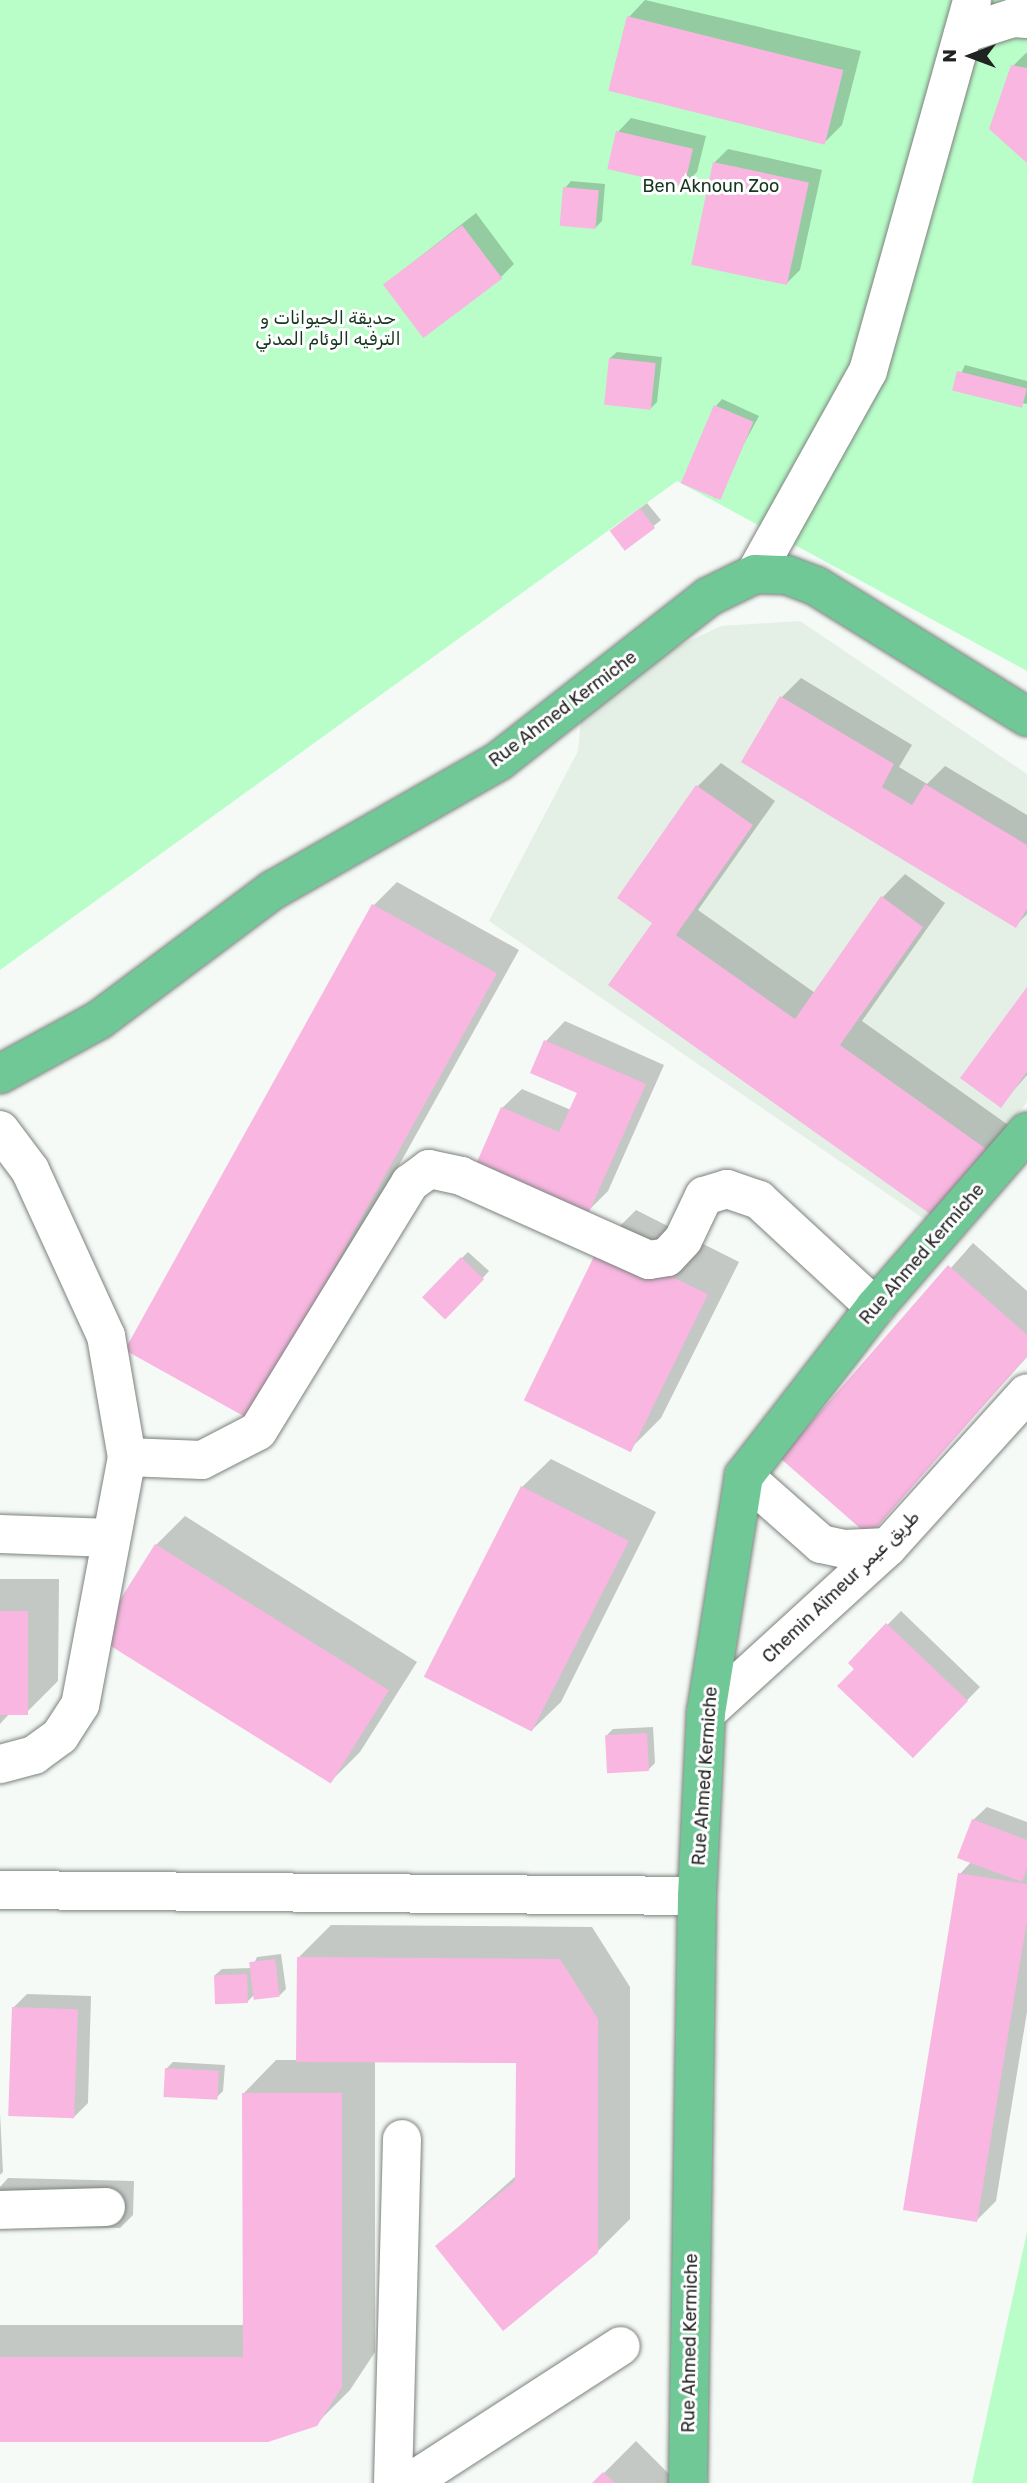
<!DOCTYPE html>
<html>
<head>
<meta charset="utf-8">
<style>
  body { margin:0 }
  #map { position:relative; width:1027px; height:2483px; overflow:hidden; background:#f5faf6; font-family:Rubik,Cairo,sans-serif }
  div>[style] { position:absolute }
  .built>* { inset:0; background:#e4efe6 }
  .green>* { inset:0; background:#b9fec9 }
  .shadow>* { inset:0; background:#0003 }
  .building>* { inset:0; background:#f8b6e0; transform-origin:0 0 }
  .roads { filter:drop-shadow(0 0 2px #7d827e) drop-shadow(0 0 2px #7d827e) }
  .minor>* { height:38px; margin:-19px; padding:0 19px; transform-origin:19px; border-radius:19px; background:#fff }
  .major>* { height:38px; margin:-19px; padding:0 19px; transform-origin:19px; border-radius:19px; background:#70c897 }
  span { translate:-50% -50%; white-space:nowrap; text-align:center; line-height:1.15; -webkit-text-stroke:6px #fff; paint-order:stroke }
  .park-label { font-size:18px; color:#15371f }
  .street-label { font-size:18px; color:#212321 }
  .north { position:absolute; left:936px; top:21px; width:70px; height:70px; -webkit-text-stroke:5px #fff; paint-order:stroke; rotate:270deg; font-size:19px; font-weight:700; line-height:28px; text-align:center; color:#212321 }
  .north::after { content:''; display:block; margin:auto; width:24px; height:32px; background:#212321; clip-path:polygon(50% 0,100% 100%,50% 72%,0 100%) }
</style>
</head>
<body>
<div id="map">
  <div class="built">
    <i style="clip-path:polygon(800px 621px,1027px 774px,1027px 1102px,930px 1223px,489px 921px,578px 751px,582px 708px,668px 651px,721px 626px)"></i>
  </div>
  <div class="green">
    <i style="clip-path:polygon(0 0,1027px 0,1027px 671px,677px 481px,0 970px)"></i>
    <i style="clip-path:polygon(1027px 2232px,1027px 2483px,972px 2483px)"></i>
  </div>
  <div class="shadow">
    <i style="clip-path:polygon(645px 0,861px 51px,842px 125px,823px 144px,629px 17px)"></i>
    <i style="clip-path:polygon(1026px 53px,1027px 53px,1027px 160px,1013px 66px)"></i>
    <i style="clip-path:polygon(631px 118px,706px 136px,697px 172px,684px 185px,618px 132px)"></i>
    <i style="clip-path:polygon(728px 149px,822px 170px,800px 270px,786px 284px,714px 163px)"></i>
    <i style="clip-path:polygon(571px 181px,605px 184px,602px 221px,595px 228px,565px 188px)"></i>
    <i style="clip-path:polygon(476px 213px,514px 264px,501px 277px,385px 284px)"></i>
    <i style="clip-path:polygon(617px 352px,662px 357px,657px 402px,651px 408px,610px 358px)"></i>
    <i style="clip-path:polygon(965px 365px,1027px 381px,1027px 404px,954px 389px)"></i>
    <i style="clip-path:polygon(722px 399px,759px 416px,714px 499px,716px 406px)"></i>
    <i style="clip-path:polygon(647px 503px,661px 520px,625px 549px,618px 525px)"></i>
    <i style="clip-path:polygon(801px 678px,912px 745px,899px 767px,927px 784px,945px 766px,1027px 815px,1027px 914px,1016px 925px,743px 761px,782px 697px)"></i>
    <i style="clip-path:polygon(721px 763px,775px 801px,698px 910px,815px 993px,882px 898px,905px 874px,945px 903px,862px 1021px,1011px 1127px,963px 1195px,655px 923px,619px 897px,698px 786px)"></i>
    <i style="clip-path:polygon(397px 882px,519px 950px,271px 1395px,374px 905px)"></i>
    <i style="clip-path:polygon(1027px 990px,1027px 1075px,1000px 1106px)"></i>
    <i style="clip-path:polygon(565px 1021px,664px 1065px,608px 1191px,589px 1210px,502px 1108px,522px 1089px,571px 1110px,579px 1092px,532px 1072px,546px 1041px)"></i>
    <i style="clip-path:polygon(636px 1210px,739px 1262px,661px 1418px,628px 1451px,603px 1243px)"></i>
    <i style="clip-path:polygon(973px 1243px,1027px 1291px,1027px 1357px,869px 1534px,783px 1458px)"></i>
    <i style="clip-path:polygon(468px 1252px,489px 1271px,453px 1311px,462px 1258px)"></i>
    <i style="clip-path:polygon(551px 1459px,656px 1512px,561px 1702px,532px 1730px,522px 1487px)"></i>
    <i style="clip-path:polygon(185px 1516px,417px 1662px,360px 1752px,331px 1781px,156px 1545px)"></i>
    <i style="clip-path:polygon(0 1579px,59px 1579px,58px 1681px,26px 1713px,10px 1713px,0 1724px)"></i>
    <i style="clip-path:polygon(901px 1611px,980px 1687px,913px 1756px,850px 1663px)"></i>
    <i style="clip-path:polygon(653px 1727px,655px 1763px,648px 1770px,607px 1735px,613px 1729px)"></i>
    <i style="clip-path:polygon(987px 1807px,1027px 1822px,1027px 2012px,996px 2201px,977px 2220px,960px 1874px,972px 1861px,973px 1820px)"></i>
    <i style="clip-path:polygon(331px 1925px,592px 1927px,630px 1987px,630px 2219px,597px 2252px,437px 2246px,517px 2175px,518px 2062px,375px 2061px,375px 2352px,350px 2390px,316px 2424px,0 2441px,0 2325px,244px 2325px,244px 2093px,276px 2060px,298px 2060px,299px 1957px)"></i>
    <i style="clip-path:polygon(281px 1954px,286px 1989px,280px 1995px,255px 1994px,247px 2002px,215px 1975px,222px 1969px,252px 1968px,257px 1957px)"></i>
    <i style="clip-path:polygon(27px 1994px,91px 1996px,88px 2103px,74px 2117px,13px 2008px)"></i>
    <i style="clip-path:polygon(173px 2062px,225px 2065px,223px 2091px,217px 2097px,166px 2069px)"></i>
    <i style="clip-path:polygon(0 2113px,3px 2172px,0 2175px)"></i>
    <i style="clip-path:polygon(8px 2178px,134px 2181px,133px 2215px,120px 2228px,0 2226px,0 2187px)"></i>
    <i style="clip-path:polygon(636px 2441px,678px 2483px,594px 2483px)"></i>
  </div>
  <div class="building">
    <i style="left:627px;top:16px;width:223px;height:77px;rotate:14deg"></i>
    <i style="clip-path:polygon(1011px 65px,1027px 68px,1027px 163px,989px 129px)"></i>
    <i style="left:616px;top:131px;width:79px;height:39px;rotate:13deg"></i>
    <i style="left:713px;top:162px;width:98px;height:105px;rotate:12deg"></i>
    <i style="left:563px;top:187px;width:36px;height:39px;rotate:5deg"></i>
    <i style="left:462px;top:225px;width:67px;height:99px;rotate:53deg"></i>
    <i style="left:609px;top:358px;width:47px;height:47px;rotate:6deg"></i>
    <i style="left:957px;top:371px;width:72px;height:20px;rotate:14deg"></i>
    <i style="left:714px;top:405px;width:43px;height:85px;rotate:23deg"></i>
    <i style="left:640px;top:508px;width:25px;height:38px;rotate:53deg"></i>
    <i style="clip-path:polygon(780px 696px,894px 764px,882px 787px,912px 805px,925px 784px,1027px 845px,1027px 909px,1016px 928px,741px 762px)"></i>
    <i style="clip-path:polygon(696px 785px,753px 825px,676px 935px,795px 1019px,881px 896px,923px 927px,840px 1045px,989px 1151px,940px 1221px,608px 985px,652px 923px,617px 898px)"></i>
    <i style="left:372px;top:904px;width:143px;height:510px;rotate:29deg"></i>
    <i style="clip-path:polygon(1027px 987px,1027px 1072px,1001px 1108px,960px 1078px)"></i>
    <i style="clip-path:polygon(544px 1040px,646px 1084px,589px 1212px,477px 1162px,501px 1107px,559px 1132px,577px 1093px,530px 1073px)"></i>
    <i style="left:601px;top:1242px;width:119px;height:176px;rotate:26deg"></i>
    <i style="left:461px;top:1257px;width:32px;height:56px;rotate:44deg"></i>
    <i style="clip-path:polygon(948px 1265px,1027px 1335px,1027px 1356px,869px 1536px,780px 1458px)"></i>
    <i style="left:521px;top:1486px;width:121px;height:214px;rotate:27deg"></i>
    <i style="left:155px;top:1544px;width:276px;height:110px;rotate:32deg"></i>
    <i style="left:0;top:1611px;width:28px;height:104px"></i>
    <i style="clip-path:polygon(886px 1623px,968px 1701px,913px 1758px,837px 1686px,854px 1669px,848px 1663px)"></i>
    <i style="left:647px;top:1733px;width:38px;height:42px;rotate:87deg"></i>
    <i style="clip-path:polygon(972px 1819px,1027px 1840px,1027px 1868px,1022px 1882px,957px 1858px)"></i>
    <i style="clip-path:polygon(958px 1873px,1027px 1884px,1027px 1921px,977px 2222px,903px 2210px)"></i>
    <i style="clip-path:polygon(297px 1957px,560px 1959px,598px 2019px,598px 2253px,503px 2331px,435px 2246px,515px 2181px,516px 2063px,296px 2062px)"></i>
    <i style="left:275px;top:1959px;width:38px;height:26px;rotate:83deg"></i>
    <i style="left:247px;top:1974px;width:29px;height:33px;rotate:88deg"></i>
    <i style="left:12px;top:2007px;width:66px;height:109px;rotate:2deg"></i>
    <i style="left:165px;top:2068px;width:54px;height:29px;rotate:3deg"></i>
    <i style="clip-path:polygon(242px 2093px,342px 2093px,342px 2387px,317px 2426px,268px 2442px,0 2442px,0 2357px,243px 2357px)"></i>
    <i style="clip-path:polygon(603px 2472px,615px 2483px,592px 2483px)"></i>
  </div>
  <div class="roads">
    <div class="minor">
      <i style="left:963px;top:34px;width:52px;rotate:-17.7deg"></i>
      <i style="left:1013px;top:18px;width:14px;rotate:4deg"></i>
      <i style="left:755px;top:574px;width:232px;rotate:-60.9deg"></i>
      <i style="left:868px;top:371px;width:385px;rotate:-74.3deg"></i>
      <i style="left:0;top:1130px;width:50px;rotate:53.1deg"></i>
      <i style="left:30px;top:1170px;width:183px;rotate:65.4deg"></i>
      <i style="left:106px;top:1336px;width:123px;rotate:80.2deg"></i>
      <i style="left:127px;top:1457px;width:252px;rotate:100.7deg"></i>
      <i style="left:80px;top:1705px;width:37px;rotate:123deg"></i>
      <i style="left:60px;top:1736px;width:32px;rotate:144deg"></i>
      <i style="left:34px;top:1755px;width:35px;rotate:165deg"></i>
      <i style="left:127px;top:1457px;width:75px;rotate:2.3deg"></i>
      <i style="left:202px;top:1460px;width:63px;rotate:-27.4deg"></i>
      <i style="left:258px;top:1431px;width:291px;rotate:-58.5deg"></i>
      <i style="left:410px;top:1183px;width:24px;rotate:-36deg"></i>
      <i style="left:429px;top:1169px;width:33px;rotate:12deg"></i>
      <i style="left:461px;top:1176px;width:206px;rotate:24.1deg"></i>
      <i style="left:649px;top:1260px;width:18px;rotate:-9deg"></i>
      <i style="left:667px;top:1257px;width:23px;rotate:-47deg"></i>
      <i style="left:683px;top:1240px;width:49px;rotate:-64.5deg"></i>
      <i style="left:704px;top:1196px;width:24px;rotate:-17deg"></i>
      <i style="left:727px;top:1189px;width:34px;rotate:19deg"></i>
      <i style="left:759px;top:1200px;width:158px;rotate:42.7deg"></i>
      <i style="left:744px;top:1476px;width:103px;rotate:41.4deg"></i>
      <i style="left:821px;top:1544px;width:24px;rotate:12deg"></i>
      <i style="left:844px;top:1549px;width:44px;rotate:-2.6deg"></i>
      <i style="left:0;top:1534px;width:111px;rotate:2.1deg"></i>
      <i style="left:706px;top:1713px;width:246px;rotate:-42.4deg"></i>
      <i style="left:888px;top:1547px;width:207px;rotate:-47.9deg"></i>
      <i style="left:0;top:1890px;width:697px;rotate:0.49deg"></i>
      <i style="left:0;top:2210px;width:106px;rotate:-1.6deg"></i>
      <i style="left:393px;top:2483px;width:344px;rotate:-88.5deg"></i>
      <i style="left:409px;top:2483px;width:252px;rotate:-32.9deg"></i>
    </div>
    <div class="major">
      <i style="left:0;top:1074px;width:113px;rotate:-28.6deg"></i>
      <i style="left:99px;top:1020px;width:217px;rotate:-36.8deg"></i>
      <i style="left:273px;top:890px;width:260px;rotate:-29.7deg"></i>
      <i style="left:499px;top:761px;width:266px;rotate:-38.1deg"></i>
      <i style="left:708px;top:597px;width:52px;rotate:-26.1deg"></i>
      <i style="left:755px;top:574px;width:32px;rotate:2deg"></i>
      <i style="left:787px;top:575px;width:31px;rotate:21deg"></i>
      <i style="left:816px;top:586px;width:248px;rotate:31.8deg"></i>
      <i style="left:688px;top:2483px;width:587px;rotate:-89.12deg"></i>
      <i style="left:697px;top:1896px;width:183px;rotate:-87.2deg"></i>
      <i style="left:706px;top:1713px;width:240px;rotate:-80.9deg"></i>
      <i style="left:744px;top:1476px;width:214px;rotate:-52.2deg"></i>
      <i style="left:875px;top:1307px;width:232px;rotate:-49deg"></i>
    </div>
  </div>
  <div class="park-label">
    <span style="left:711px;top:186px">Ben Aknoun Zoo</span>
    <span style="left:328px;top:329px">حديقة الحيوانات و<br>الترفيه الوئام المدني</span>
  </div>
  <div class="street-label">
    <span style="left:563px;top:709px;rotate:-37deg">Rue Ahmed Kermiche</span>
    <span style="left:922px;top:1254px;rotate:-49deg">Rue Ahmed Kermiche</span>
    <span style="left:841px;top:1587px;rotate:-44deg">Chemin Aïmeur طريق عيمر</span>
    <span style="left:705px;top:1776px;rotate:-86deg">Rue Ahmed Kermiche</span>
    <span style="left:690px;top:2343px;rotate:-89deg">Rue Ahmed Kermiche</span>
  </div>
  <div class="north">N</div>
</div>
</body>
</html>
